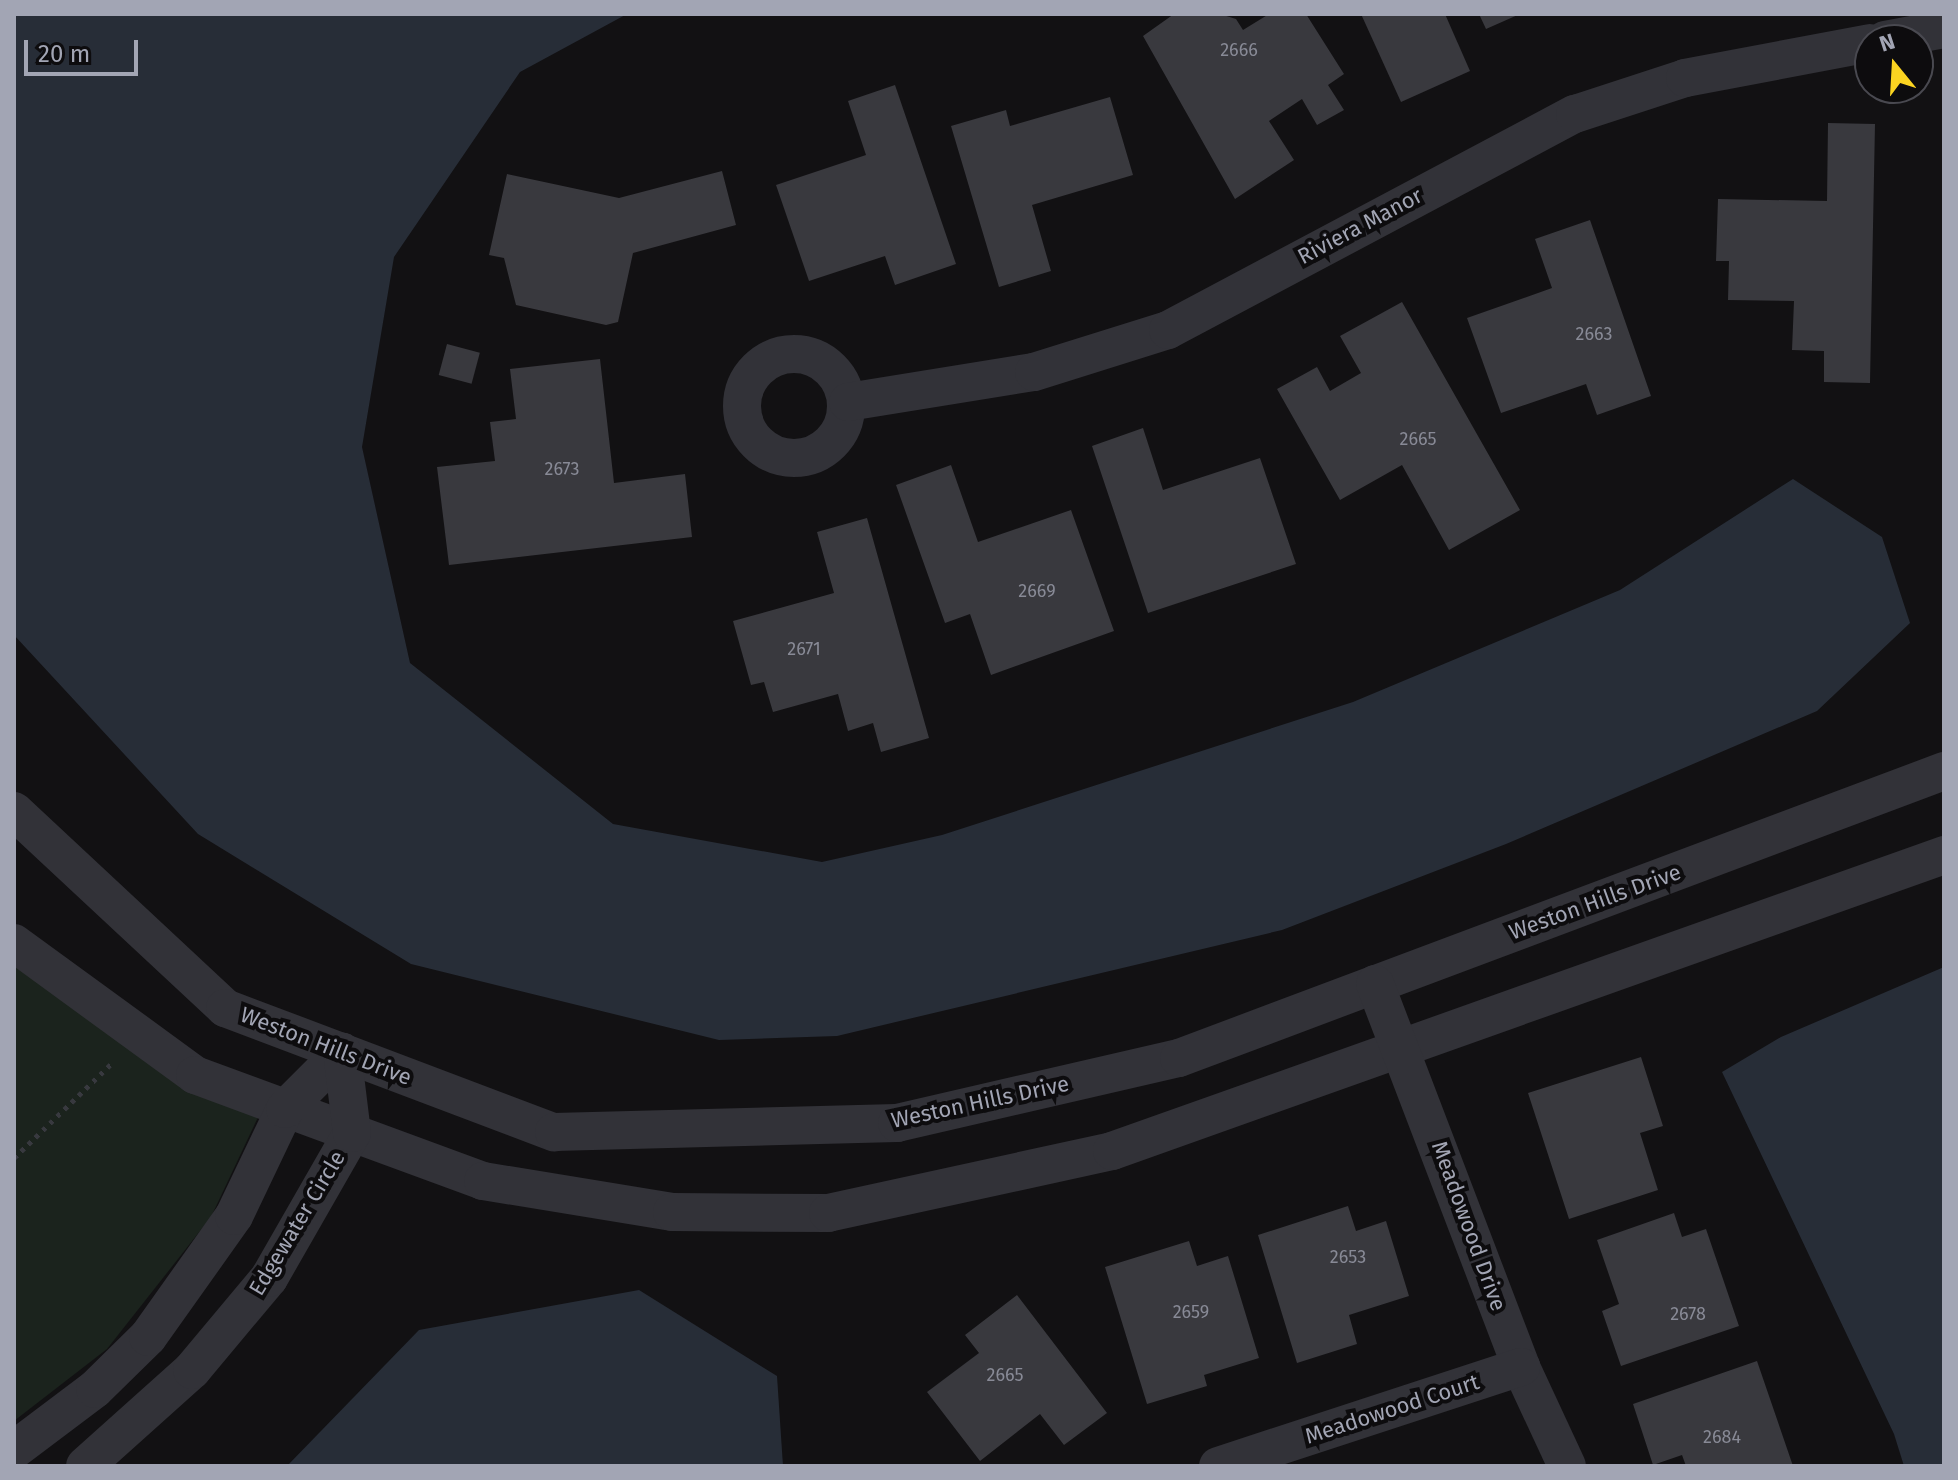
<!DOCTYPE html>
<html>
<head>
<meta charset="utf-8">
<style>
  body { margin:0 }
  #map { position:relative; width:1958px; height:1480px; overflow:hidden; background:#121113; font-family:"Fira Sans",sans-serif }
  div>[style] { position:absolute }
  .green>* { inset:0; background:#1b231d }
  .water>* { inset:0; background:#272d37 }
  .building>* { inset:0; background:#39393e; transform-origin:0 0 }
  .path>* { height:5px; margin-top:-2.5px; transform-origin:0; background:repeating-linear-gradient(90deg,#38393f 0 4px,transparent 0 10px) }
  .street>* { height:38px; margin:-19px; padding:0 19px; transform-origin:19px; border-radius:19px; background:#323238 }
  .street>.ring { margin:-19px; padding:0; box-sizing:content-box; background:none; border:38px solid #323238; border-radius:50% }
  span { translate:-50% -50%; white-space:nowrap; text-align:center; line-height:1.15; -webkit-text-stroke:8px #0d0c0e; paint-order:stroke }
  .number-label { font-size:18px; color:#888a96 }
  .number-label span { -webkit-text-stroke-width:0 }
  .street-label { font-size:22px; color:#a2a5b4 }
  .frame { position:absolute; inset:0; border:16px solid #a2a5b4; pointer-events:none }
  .north { position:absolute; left:1854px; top:24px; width:80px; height:80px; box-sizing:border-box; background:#0d0c0e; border:2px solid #494950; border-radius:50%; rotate:342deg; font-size:22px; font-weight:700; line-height:32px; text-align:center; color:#a2a5b4 }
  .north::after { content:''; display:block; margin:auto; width:28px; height:36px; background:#fbd421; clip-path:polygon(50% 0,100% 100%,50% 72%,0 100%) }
  .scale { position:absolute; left:24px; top:40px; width:114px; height:36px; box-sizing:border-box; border:4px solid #a2a5b4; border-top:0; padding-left:10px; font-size:24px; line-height:28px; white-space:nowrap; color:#a2a5b4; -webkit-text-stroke:6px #0d0c0e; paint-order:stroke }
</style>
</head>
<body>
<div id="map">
  <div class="green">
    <i style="clip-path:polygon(14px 953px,260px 1113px,211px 1217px,107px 1349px,14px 1421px)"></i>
  </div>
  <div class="water">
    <i style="clip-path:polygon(14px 14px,627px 14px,520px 72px,394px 257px,362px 447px,410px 663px,613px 824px,822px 862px,942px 835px,1353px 702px,1620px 590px,1793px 479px,1882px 537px,1910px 623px,1817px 711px,1506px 844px,1282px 930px,837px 1036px,719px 1040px,411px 964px,198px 834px,14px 635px)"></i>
    <i style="clip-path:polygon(1944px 967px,1944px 1466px,1904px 1466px,1894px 1434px,1722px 1072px,1781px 1037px)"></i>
    <i style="clip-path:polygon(639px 1290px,777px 1376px,783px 1466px,287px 1466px,419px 1330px)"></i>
  </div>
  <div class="building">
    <i style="clip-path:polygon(1174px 14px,1220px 14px,1236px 19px,1243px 30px,1269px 14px,1306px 14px,1344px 74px,1328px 85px,1344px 110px,1317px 125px,1302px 99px,1269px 121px,1294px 160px,1235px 199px,1143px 36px)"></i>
    <i style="clip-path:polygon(1361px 14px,1445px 14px,1470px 71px,1401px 102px)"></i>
    <i style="clip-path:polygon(1479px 14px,1520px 14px,1486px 29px)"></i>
    <i style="clip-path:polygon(895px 85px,956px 264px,895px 285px,885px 256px,809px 281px,776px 185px,866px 155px,848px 101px)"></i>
    <i style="clip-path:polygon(1110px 97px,1133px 175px,1032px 205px,1051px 271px,999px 287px,951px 126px,1006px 110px,1010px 126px)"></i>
    <i style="clip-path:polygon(1828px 123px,1875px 124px,1870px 383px,1824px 382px,1824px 351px,1792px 350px,1794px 301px,1728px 300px,1729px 261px,1716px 261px,1718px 199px,1827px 201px)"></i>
    <i style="clip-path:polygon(722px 171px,736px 225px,633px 253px,618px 322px,606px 325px,516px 305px,504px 258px,489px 255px,507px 174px,619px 198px)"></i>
    <i style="clip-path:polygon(1590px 220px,1651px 396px,1597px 415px,1586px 384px,1501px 413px,1467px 318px,1552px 288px,1535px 239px)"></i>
    <i style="clip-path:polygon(1402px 302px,1520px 510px,1449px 550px,1402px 465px,1340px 500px,1277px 389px,1317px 367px,1330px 391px,1361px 373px,1340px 336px)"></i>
    <i style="left:447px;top:344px;width:34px;height:32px;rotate:15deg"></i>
    <i style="clip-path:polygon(600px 359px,614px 483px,685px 474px,692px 537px,449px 565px,437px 467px,495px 461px,490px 422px,516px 419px,510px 369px)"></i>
    <i style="clip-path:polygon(1143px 428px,1163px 490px,1260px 458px,1296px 564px,1148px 613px,1092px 446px)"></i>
    <i style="clip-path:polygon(951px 465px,978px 542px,1071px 510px,1114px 631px,991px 675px,970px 614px,945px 623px,896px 485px)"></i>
    <i style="clip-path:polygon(867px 518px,929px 738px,881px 752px,873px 723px,848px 731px,838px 694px,773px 712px,764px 682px,751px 685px,733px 621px,834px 593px,817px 532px)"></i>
    <i style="clip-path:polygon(1641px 1057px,1663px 1126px,1640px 1133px,1658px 1190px,1569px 1219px,1528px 1093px)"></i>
    <i style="clip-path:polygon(1348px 1206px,1356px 1231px,1386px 1221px,1409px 1296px,1349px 1315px,1357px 1344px,1297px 1363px,1258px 1235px)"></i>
    <i style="clip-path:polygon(1674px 1213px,1682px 1237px,1706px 1229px,1739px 1326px,1621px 1366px,1602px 1311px,1619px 1304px,1597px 1240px)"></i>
    <i style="clip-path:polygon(1189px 1241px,1197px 1266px,1228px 1256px,1259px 1358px,1204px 1375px,1207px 1386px,1147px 1404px,1105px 1267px)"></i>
    <i style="clip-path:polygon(1017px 1295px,1107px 1413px,1064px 1445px,1040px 1414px,980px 1461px,927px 1392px,979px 1353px,965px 1335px)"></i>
    <i style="clip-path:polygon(1757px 1361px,1793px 1466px,1686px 1466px,1682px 1455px,1653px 1465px,1633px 1404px)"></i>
  </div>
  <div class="path">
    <i style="left:14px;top:1158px;width:139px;rotate:-44.1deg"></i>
  </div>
  <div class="street">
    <i style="left:1885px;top:40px;width:60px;rotate:-10.6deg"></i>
    <i class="ring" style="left:742px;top:354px;width:66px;height:66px"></i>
    <i style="left:848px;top:402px;width:188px;rotate:-9.2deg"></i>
    <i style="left:1034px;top:372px;width:140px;rotate:-17.4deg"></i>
    <i style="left:1168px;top:330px;width:461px;rotate:-28deg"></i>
    <i style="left:1575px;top:114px;width:116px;rotate:-18.1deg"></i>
    <i style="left:1685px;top:78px;width:188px;rotate:-10.7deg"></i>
    <i style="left:14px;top:811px;width:289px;rotate:43deg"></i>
    <i style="left:225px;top:1008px;width:352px;rotate:20.7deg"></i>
    <i style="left:554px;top:1132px;width:343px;rotate:-1.5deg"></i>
    <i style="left:897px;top:1123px;width:289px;rotate:-13deg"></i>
    <i style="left:1179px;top:1058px;width:817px;rotate:-20.56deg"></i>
    <i style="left:14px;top:943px;width:224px;rotate:36.1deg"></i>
    <i style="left:195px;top:1075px;width:307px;rotate:20.2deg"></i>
    <i style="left:483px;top:1181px;width:192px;rotate:9.3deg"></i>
    <i style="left:672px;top:1212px;width:156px;rotate:0.4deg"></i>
    <i style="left:828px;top:1213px;width:291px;rotate:-12.3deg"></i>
    <i style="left:1112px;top:1151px;width:883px;rotate:-19.58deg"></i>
    <i style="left:1375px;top:984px;width:410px;rotate:69.1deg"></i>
    <i style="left:1521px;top:1367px;width:109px;rotate:65.1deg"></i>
    <i style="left:14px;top:1450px;width:101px;rotate:-37deg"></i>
    <i style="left:95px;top:1389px;width:74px;rotate:-44.5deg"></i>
    <i style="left:148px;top:1337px;width:148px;rotate:-54.6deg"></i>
    <i style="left:234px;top:1216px;width:119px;rotate:-64.5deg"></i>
    <i style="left:285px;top:1109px;width:81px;rotate:-45deg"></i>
    <i style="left:85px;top:1466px;width:144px;rotate:-41.9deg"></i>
    <i style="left:192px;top:1370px;width:120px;rotate:-50.1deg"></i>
    <i style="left:269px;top:1278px;width:167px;rotate:-60.2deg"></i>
    <i style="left:352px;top:1133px;width:82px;rotate:-97deg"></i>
    <i style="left:1218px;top:1466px;width:319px;rotate:-18.1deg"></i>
  </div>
  <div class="number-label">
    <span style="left:1239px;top:50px">2666</span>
    <span style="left:1594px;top:334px">2663</span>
    <span style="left:1418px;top:439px">2665</span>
    <span style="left:562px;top:469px">2673</span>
    <span style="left:1037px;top:591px">2669</span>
    <span style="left:804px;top:649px">2671</span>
    <span style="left:1348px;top:1257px">2653</span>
    <span style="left:1191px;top:1312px">2659</span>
    <span style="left:1688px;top:1314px">2678</span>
    <span style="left:1005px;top:1375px">2665</span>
    <span style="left:1722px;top:1437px">2684</span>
  </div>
  <div class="street-label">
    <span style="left:1360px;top:226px;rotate:-28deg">Riviera Manor</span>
    <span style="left:1595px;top:902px;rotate:-20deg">Weston Hills Drive</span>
    <span style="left:326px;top:1046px;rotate:21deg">Weston Hills Drive</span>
    <span style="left:980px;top:1102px;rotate:-12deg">Weston Hills Drive</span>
    <span style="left:297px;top:1223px;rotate:-59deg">Edgewater Circle</span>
    <span style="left:1469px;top:1226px;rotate:70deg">Meadowood Drive</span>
    <span style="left:1392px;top:1409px;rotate:-18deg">Meadowood Court</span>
  </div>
  <div class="frame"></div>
  <div class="north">N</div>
  <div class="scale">20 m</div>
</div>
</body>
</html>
